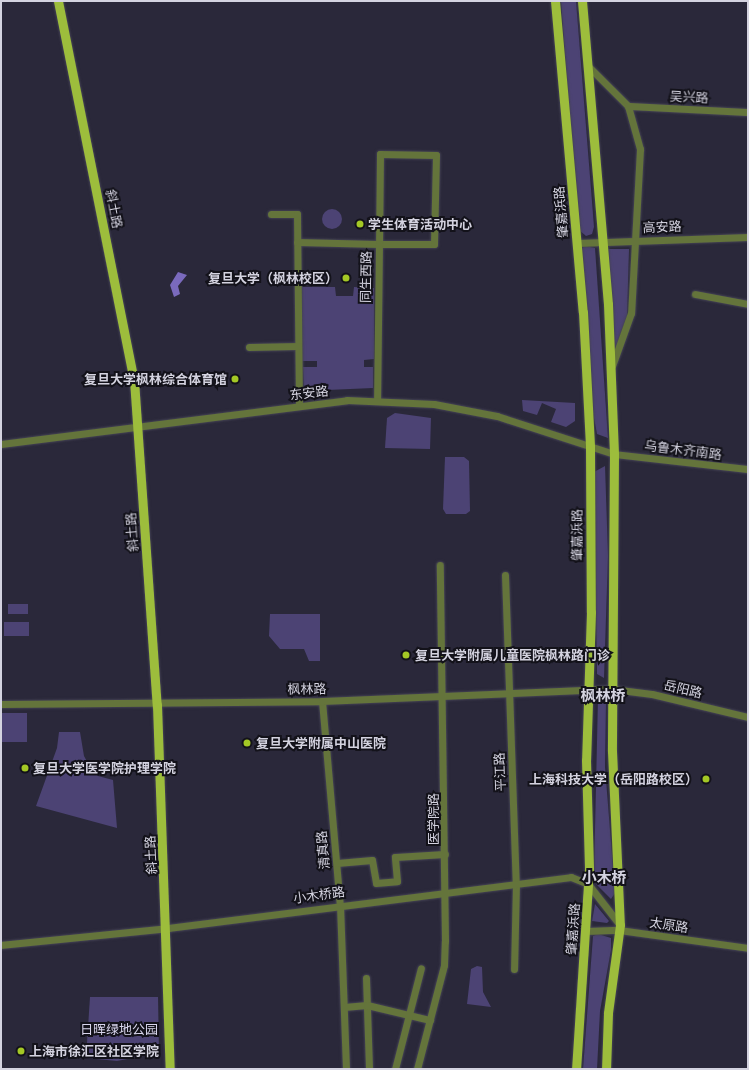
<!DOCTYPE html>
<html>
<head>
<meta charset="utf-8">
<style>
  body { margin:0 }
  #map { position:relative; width:749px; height:1070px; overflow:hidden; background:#2a283a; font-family:Manrope,"Noto Sans SC",sans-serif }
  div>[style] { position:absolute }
  .green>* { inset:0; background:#4c4374; transform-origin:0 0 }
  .round { border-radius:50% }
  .water>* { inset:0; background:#7a6abd }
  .roads { filter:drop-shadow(0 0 1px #454355) drop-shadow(0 0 1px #454355) }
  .minor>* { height:7px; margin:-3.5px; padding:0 3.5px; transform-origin:3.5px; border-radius:3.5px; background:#64743b }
  .major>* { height:9px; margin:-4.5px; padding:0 4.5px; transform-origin:4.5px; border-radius:4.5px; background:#9dbd3c }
  .dots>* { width:11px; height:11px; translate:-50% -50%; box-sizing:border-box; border:2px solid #13121a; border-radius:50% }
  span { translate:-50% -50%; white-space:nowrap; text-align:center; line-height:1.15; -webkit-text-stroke:4px #13121a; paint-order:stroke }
  .street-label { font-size:13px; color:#d4d3e0 }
  .poi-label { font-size:13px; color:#d4d3e0; font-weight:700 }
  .left { translate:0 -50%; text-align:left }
  .right { translate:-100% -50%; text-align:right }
  .park-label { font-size:13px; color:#d8d5ec }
  .quarter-label { font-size:15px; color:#d4d3e0; font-weight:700 }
  .frame { position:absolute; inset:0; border:2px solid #d4d3e0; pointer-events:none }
</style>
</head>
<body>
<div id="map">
  <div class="green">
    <i style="clip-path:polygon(561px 1px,576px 1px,594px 227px,592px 234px,586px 236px,578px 229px)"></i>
    <i class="round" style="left:322px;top:209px;width:20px;height:20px"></i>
    <i style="clip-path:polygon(585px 246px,595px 248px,608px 438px,597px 434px,593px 413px,580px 250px)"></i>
    <i style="clip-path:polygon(606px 249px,629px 249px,627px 317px,613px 355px)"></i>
    <i style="clip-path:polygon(301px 287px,335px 287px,336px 296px,353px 296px,354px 287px,374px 288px,374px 359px,364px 360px,364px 367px,373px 367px,373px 388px,304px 391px,303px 367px,317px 367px,317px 361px,301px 361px)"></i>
    <i style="clip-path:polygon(522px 400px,575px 403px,575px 421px,566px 427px,551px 422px,556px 409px,542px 403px,537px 415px,523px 411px)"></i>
    <i style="clip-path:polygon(395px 413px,431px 418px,430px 449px,385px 448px,387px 418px)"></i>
    <i style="clip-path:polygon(445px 457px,464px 457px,469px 461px,470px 511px,466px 514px,446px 514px,443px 509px)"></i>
    <i style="clip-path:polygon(605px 466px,608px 556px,604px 678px,597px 674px,594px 472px)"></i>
    <i style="left:8px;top:604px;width:20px;height:10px"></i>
    <i style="clip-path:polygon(270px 614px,320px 614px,320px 661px,309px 661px,304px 649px,280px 649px,269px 636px)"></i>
    <i style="left:4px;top:622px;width:25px;height:14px"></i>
    <i style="clip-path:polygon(598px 698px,606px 701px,605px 767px,615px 893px,611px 899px,596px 884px,594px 874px)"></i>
    <i style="left:1px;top:713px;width:26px;height:29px"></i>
    <i style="clip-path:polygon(59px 732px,80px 732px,84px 756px,91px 769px,98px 776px,113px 780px,117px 828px,36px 806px,57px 748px)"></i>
    <i style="clip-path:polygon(595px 904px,609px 921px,607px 923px,592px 921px)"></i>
    <i style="clip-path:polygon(598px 934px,611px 938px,611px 950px,600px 1011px,597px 1069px,583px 1069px,593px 936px)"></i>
    <i style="clip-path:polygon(477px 966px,482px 967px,483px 992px,491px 1007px,467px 1004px,471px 969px)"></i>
    <i style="clip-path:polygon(90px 997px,158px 997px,159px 1053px,117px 1061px,86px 1058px)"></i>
  </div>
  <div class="water">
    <i style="clip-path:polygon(178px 272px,187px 275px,178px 286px,180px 294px,174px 297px,170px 285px)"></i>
  </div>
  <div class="roads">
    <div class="minor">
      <i style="left:588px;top:66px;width:57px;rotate:45deg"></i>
      <i style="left:628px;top:106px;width:45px;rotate:74.4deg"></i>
      <i style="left:640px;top:149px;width:164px;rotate:93.1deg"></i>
      <i style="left:631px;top:313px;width:56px;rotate:109.7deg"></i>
      <i style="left:628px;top:106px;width:120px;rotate:2.9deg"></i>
      <i style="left:271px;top:214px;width:26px"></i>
      <i style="left:297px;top:214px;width:192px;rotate:89.4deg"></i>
      <i style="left:297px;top:242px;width:82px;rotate:1.4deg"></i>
      <i style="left:379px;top:244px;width:55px"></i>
      <i style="left:434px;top:244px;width:89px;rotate:-88.7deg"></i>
      <i style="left:436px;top:155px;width:56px;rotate:-179deg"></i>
      <i style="left:380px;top:154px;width:90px;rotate:90.6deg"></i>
      <i style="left:379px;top:244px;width:157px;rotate:90.7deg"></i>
      <i style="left:577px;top:243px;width:171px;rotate:-2deg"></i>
      <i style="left:695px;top:294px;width:54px;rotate:10.7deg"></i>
      <i style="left:249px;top:347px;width:49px;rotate:-1.2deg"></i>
      <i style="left:1px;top:444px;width:349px;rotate:-7.2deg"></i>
      <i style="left:347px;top:400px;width:87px;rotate:2.6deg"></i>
      <i style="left:434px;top:404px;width:64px;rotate:10.8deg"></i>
      <i style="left:497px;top:416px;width:123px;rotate:18deg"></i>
      <i style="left:614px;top:454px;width:135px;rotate:6.4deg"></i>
      <i style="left:505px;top:575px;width:308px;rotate:88deg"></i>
      <i style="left:516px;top:883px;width:86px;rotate:91.3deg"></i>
      <i style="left:322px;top:701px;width:205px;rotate:85deg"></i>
      <i style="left:340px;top:905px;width:164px;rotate:87.9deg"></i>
      <i style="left:1px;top:704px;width:321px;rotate:-0.5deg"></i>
      <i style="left:322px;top:701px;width:290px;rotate:-2.4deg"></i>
      <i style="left:612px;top:689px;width:40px;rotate:7.1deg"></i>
      <i style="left:652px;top:694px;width:99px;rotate:13.5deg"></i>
      <i style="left:337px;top:863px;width:35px;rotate:-5deg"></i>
      <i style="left:372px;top:860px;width:23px;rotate:80deg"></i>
      <i style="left:376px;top:883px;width:21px;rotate:-5deg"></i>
      <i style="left:397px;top:881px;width:24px;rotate:-95deg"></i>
      <i style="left:395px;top:857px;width:50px;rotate:-3.4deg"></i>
      <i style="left:586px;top:931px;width:33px;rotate:-2deg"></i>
      <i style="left:619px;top:930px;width:130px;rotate:7.9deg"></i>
      <i style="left:1px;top:945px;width:168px;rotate:-5.8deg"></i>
      <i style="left:168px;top:928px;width:406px;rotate:-7.2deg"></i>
      <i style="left:571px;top:877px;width:18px;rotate:22deg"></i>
      <i style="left:588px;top:884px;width:52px;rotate:52deg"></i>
      <i style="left:366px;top:978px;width:91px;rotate:88.1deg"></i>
      <i style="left:344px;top:1007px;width:23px;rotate:-5deg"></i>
      <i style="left:367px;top:1005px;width:65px;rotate:13.4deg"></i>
      <i style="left:395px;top:1069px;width:104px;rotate:-75.6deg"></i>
      <i style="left:417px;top:1069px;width:107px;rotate:-75.4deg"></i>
      <i style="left:444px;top:965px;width:24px;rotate:-88deg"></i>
      <i style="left:445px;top:941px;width:376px;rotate:-90.8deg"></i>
    </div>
    <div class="major">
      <i style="left:58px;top:1px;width:387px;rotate:78.7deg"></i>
      <i style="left:134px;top:380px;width:326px;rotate:86deg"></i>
      <i style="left:157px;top:705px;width:364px;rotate:88deg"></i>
      <i style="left:555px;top:1px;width:312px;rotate:84.9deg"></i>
      <i style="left:583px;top:312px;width:135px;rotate:87deg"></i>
      <i style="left:590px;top:447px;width:165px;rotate:89.7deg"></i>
      <i style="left:591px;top:612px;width:148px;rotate:91.9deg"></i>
      <i style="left:586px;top:760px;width:109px;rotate:88.4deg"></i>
      <i style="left:589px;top:869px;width:200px;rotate:93.7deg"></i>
      <i style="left:582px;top:1px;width:304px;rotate:85.1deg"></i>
      <i style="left:608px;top:304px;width:150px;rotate:87.7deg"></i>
      <i style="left:614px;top:454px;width:297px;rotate:90.4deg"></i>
      <i style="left:612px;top:751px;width:174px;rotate:87.4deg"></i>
      <i style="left:620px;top:925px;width:89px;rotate:97.8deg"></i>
      <i style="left:608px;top:1013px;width:56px;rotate:92deg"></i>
    </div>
  </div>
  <div class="dots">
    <i style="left:360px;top:224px;background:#a4c825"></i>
    <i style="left:346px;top:278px;background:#a4c825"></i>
    <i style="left:235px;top:379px;background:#a4c825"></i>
    <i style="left:406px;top:655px;background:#a4c825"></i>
    <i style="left:247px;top:743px;background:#a4c825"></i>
    <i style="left:25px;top:768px;background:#a4c825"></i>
    <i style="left:706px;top:779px;background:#a4c825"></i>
    <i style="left:21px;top:1051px;background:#a4c825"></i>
  </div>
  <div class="street-label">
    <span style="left:689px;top:97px;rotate:3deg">吴兴路</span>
    <span style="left:114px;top:209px;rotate:79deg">斜土路</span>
    <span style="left:561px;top:212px;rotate:-95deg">肇嘉浜路</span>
    <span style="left:662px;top:227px;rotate:-2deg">高安路</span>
    <span style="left:366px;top:277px;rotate:-89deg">同生西路</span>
    <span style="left:309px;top:393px;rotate:-7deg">东安路</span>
    <span style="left:683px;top:450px;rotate:7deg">乌鲁木齐南路</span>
    <span style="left:132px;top:532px;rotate:-94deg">斜土路</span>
    <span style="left:577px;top:535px;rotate:-90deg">肇嘉浜路</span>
    <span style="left:307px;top:689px;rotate:-1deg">枫林路</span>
    <span style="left:683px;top:689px;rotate:13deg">岳阳路</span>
    <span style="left:500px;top:772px;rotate:-92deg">平江路</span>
    <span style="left:433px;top:819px;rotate:-90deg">医学院路</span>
    <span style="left:323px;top:850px;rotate:-95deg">清真路</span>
    <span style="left:151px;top:855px;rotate:-93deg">斜土路</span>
    <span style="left:319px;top:895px;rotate:-8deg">小木桥路</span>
    <span style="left:669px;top:925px;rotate:8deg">太原路</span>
    <span style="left:573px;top:929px;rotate:-86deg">肇嘉浜路</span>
  </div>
  <div class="poi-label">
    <span class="left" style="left:368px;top:224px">学生体育活动中心</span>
    <span class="right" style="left:338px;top:278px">复旦大学（枫林校区）</span>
    <span class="right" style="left:227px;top:379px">复旦大学枫林综合体育馆</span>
    <span class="left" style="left:415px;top:655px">复旦大学附属儿童医院枫林路门诊</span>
    <span class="left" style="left:256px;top:743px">复旦大学附属中山医院</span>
    <span class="left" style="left:33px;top:768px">复旦大学医学院护理学院</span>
    <span class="right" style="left:698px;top:779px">上海科技大学（岳阳路校区）</span>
    <span class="left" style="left:29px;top:1051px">上海市徐汇区社区学院</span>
  </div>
  <div class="park-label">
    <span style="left:119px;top:1029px">日晖绿地公园</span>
  </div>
  <div class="quarter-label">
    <span style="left:603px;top:696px">枫林桥</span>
    <span style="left:604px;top:878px">小木桥</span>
  </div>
  <div class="frame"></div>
</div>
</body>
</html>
